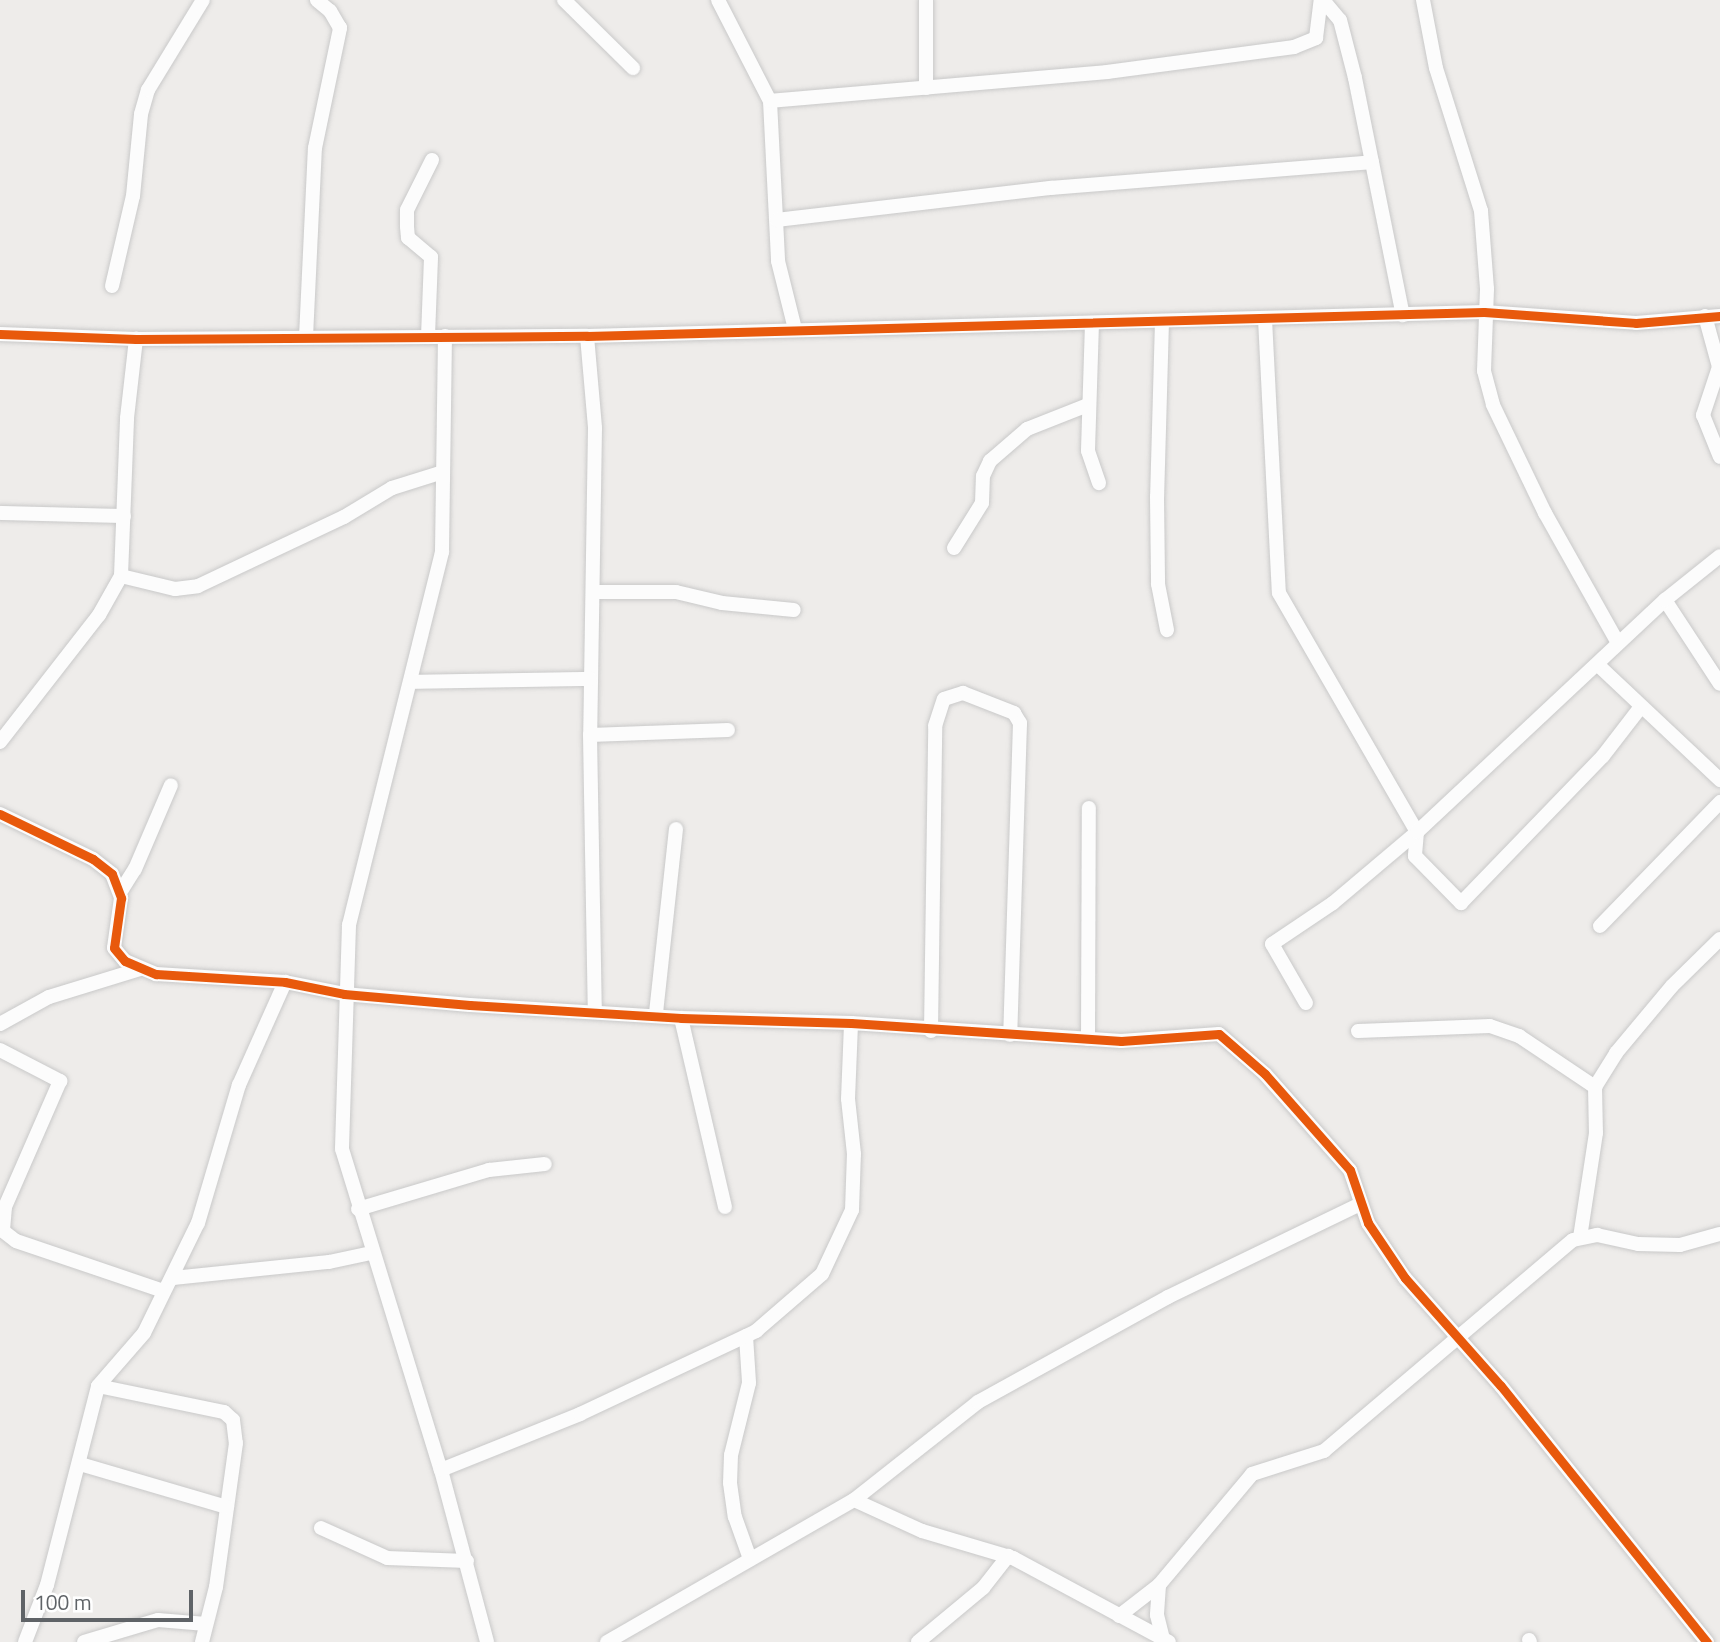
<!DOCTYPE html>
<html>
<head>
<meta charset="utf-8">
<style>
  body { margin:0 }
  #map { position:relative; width:1720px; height:1642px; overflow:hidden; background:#eeecea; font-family:"Titillium Web",sans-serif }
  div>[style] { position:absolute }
  .roads { filter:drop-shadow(0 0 2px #c9c9c9) drop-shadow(0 0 2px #c9c9c9) }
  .minor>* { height:14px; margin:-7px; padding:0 7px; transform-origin:7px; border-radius:7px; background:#fcfcfc }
  .cycleway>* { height:9px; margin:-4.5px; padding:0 4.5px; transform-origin:4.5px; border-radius:4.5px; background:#e8590c }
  span { translate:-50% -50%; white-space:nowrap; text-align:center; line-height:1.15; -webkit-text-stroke:5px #fff; paint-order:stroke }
  .scale { position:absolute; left:21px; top:1590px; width:172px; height:32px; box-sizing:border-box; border:4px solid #5f6367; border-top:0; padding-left:9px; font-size:21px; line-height:24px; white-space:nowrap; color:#5f6367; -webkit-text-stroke:5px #fff; paint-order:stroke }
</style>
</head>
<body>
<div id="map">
  <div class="roads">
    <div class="minor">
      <i style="left:564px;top:0;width:97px;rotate:44.6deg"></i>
      <i style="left:718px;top:0;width:114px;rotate:62.8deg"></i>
      <i style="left:770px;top:101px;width:160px;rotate:87.1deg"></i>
      <i style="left:778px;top:261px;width:70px;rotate:76deg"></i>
      <i style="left:1323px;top:0;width:26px;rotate:50deg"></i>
      <i style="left:1340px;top:20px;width:60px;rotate:75.5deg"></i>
      <i style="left:1355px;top:78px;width:242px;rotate:78.6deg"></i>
      <i style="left:1423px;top:0;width:69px;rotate:79.2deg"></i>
      <i style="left:1436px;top:68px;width:150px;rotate:72.5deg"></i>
      <i style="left:1481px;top:211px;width:78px;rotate:85.6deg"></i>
      <i style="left:1487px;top:289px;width:82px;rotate:92.1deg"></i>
      <i style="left:1484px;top:371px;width:35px;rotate:75deg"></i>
      <i style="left:1493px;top:405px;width:120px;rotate:64.3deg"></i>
      <i style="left:1545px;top:513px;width:149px;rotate:60.7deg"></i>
      <i style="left:926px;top:88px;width:88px;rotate:-90deg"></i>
      <i style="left:770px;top:101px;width:338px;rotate:-4.9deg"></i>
      <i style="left:1107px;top:72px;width:189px;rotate:-7.6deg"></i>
      <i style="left:1294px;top:47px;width:24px;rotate:-22deg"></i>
      <i style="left:1316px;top:38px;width:38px;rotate:-83deg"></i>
      <i style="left:777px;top:220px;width:276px;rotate:-6.7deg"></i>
      <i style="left:1051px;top:188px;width:322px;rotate:-4.6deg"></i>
      <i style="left:112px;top:286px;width:92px;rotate:-76.9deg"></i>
      <i style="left:133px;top:196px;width:82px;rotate:-84.4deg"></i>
      <i style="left:141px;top:114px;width:25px;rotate:-74deg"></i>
      <i style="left:148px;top:90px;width:105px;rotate:-58.6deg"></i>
      <i style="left:1705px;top:316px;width:53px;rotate:74.6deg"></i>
      <i style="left:1719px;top:367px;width:51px;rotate:108.4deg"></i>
      <i style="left:1703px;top:415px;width:45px;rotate:68deg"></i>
      <i style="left:1265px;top:319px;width:274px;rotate:87.1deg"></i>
      <i style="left:1279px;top:593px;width:276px;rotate:60deg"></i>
      <i style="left:1417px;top:832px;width:24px;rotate:95deg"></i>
      <i style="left:1415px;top:856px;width:66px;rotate:45.6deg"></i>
      <i style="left:1461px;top:903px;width:204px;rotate:-46deg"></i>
      <i style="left:1603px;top:756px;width:61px;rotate:-52.4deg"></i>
      <i style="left:1162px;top:321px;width:176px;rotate:91.6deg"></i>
      <i style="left:1157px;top:497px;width:87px;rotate:89.3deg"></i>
      <i style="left:1158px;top:584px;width:47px;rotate:78.9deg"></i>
      <i style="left:1092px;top:323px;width:128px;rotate:91.8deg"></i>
      <i style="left:1088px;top:451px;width:34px;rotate:71deg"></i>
      <i style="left:0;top:334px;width:136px;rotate:2.1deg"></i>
      <i style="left:136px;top:339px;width:451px;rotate:-0.4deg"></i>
      <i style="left:587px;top:336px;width:897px;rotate:-1.53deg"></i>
      <i style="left:1484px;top:312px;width:152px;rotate:4.1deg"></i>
      <i style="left:1636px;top:323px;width:84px;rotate:-4.8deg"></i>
      <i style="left:428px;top:336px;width:79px;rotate:-87.8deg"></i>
      <i style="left:431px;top:257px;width:30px;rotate:-140deg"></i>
      <i style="left:408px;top:238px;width:12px;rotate:-95deg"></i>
      <i style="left:407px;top:226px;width:16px;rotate:-90deg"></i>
      <i style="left:407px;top:210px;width:56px;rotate:-63.4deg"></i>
      <i style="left:445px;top:336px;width:216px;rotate:90.8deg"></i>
      <i style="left:442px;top:552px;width:384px;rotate:104deg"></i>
      <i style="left:349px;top:925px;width:224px;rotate:91.8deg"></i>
      <i style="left:342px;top:1149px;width:336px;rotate:72.9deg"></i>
      <i style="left:441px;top:1470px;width:178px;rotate:75deg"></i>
      <i style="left:587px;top:336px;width:92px;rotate:85deg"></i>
      <i style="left:595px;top:428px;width:307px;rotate:90.9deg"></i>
      <i style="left:590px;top:735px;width:276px;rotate:89deg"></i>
      <i style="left:306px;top:337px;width:189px;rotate:-87.3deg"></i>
      <i style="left:315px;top:148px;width:123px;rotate:-78.2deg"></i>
      <i style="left:340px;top:28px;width:20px;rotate:-120deg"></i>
      <i style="left:330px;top:11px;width:17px;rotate:-140deg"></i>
      <i style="left:0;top:513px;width:124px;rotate:1.4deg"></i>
      <i style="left:954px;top:548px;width:53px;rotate:-58.1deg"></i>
      <i style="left:982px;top:503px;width:27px;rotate:-88deg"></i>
      <i style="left:983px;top:476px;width:17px;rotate:-65deg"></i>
      <i style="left:990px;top:461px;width:49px;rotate:-40.9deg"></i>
      <i style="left:1027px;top:429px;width:66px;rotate:-21.5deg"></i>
      <i style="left:121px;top:576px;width:56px;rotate:13.5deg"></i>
      <i style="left:175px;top:589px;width:23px;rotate:-7deg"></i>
      <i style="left:198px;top:586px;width:161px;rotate:-25.3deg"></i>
      <i style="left:344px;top:517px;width:56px;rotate:-31.1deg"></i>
      <i style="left:392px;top:488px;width:53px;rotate:-17.4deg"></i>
      <i style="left:593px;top:592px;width:83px"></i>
      <i style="left:676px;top:592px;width:47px;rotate:13.4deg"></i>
      <i style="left:722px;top:603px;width:72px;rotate:5.6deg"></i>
      <i style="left:1665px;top:600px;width:100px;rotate:56.8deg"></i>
      <i style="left:1598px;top:665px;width:168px;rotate:43.3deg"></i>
      <i style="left:411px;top:682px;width:179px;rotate:-1deg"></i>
      <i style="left:590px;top:735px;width:138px;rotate:-2.1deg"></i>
      <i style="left:0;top:742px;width:161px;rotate:-52.1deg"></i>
      <i style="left:99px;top:615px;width:45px;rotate:-60.6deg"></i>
      <i style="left:121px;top:576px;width:158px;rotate:-87.8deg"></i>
      <i style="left:127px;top:418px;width:80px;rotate:-83.5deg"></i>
      <i style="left:0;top:814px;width:103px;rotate:25.8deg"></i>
      <i style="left:93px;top:859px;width:24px;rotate:38deg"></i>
      <i style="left:112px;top:874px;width:26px;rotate:69deg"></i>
      <i style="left:121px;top:898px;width:50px;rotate:98deg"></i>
      <i style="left:114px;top:948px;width:17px;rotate:50deg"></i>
      <i style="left:125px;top:961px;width:34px;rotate:23deg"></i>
      <i style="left:156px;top:974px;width:129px;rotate:3.5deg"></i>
      <i style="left:285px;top:982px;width:60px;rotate:11.5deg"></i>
      <i style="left:344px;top:994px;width:126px;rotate:5deg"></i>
      <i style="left:470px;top:1005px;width:211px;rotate:3.5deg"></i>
      <i style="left:681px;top:1018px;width:170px;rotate:1.7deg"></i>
      <i style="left:851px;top:1023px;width:271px;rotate:3.8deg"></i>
      <i style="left:1121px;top:1041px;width:98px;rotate:-4.1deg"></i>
      <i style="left:1219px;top:1034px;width:61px;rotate:41deg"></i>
      <i style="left:1265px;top:1074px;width:128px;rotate:48.5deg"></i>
      <i style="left:1350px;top:1170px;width:56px;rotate:71.2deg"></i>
      <i style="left:1368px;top:1223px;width:66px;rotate:56.1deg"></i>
      <i style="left:1405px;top:1278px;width:144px;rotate:48.4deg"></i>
      <i style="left:1501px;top:1386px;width:329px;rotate:51.2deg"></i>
      <i style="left:121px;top:891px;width:26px;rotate:-58deg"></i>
      <i style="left:135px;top:869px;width:91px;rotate:-66.8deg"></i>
      <i style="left:1600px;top:926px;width:173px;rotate:-45.9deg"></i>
      <i style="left:1306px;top:1003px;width:68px;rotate:-120deg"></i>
      <i style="left:1272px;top:944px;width:73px;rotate:-33.9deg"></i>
      <i style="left:1333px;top:903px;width:110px;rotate:-40.2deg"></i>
      <i style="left:1417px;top:832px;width:340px;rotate:-43.1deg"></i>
      <i style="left:1665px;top:600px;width:70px;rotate:-38.7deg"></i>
      <i style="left:656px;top:1013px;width:185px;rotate:-83.8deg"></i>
      <i style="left:681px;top:1018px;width:194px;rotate:76.9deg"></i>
      <i style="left:0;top:1024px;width:56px;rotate:-28.9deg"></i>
      <i style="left:49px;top:997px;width:95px;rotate:-17.1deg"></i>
      <i style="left:931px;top:1031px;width:305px;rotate:-89.2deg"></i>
      <i style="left:935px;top:726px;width:28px;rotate:-72deg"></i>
      <i style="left:944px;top:699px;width:20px;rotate:-18deg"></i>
      <i style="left:963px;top:693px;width:55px;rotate:21.4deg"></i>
      <i style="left:1014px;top:713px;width:12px;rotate:59deg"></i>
      <i style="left:1020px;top:723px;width:312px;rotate:91.8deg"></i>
      <i style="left:1358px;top:1031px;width:132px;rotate:-2.2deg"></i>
      <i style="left:1490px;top:1026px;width:31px;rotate:19deg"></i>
      <i style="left:1519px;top:1036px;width:92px;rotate:33.9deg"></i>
      <i style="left:1595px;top:1087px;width:46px;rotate:88.8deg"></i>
      <i style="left:1596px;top:1133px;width:105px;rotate:98.7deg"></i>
      <i style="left:1088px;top:1039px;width:231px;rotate:-89.8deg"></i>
      <i style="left:0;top:1050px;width:68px;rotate:27.3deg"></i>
      <i style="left:60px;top:1081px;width:137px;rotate:113.6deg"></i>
      <i style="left:5px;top:1207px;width:24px;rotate:95deg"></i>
      <i style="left:3px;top:1231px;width:16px;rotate:38deg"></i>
      <i style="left:16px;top:1241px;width:156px;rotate:18.7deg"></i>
      <i style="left:1595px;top:1087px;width:40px;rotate:-58deg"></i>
      <i style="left:1616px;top:1053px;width:87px;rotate:-50.1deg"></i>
      <i style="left:1672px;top:986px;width:67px;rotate:-44.4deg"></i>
      <i style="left:358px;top:1209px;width:137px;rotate:-16.6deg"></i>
      <i style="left:489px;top:1170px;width:56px;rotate:-6.1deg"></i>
      <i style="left:173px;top:1278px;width:157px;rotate:-5.9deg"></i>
      <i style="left:329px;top:1262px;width:43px;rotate:-12.1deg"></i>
      <i style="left:746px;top:1336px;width:47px;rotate:86.3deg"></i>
      <i style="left:749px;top:1383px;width:74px;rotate:104deg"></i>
      <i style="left:731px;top:1455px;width:28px;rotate:92deg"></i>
      <i style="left:730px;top:1483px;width:34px;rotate:82deg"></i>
      <i style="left:735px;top:1517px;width:45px;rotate:70.3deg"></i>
      <i style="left:98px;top:1386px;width:129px;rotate:11.7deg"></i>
      <i style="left:224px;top:1412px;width:12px;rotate:42deg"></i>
      <i style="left:233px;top:1420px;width:23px;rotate:83deg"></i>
      <i style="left:236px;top:1443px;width:145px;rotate:97.9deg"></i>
      <i style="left:216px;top:1587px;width:57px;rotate:104.3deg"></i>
      <i style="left:80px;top:1464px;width:153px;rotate:16.3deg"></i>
      <i style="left:441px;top:1470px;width:150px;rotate:-21.9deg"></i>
      <i style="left:580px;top:1414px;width:195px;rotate:-25.2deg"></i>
      <i style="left:756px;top:1331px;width:87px;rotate:-40.8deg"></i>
      <i style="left:822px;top:1274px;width:71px;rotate:-64.9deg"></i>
      <i style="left:852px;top:1210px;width:56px;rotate:-88deg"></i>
      <i style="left:854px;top:1154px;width:55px;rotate:-96.2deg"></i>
      <i style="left:848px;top:1099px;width:76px;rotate:-87.7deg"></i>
      <i style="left:854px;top:1500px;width:75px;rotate:24.5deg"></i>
      <i style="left:922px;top:1531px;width:95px;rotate:16.5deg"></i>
      <i style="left:1013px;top:1558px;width:177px;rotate:28.3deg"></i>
      <i style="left:321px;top:1528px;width:72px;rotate:24.4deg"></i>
      <i style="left:387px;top:1558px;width:80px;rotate:2.1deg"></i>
      <i style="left:1159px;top:1585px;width:30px;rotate:94deg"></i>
      <i style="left:1157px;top:1615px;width:25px;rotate:76deg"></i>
      <i style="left:1119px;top:1616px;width:51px;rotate:-37.8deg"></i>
      <i style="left:1159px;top:1585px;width:145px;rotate:-50deg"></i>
      <i style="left:1252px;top:1474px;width:76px;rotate:-17.7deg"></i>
      <i style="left:1324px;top:1451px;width:326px;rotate:-40.3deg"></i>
      <i style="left:1573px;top:1240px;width:25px;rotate:-12deg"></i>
      <i style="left:1597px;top:1235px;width:42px;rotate:12.4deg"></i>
      <i style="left:1638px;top:1244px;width:42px;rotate:1.4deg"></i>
      <i style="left:1680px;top:1245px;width:41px;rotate:-15.4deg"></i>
      <i style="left:1529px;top:1640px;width:2px;rotate:63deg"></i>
      <i style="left:25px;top:1642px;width:61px;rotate:-68.9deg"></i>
      <i style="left:47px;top:1585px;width:205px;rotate:-75.6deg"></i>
      <i style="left:98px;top:1386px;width:70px;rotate:-49deg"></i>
      <i style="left:144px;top:1333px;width:123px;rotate:-63.9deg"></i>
      <i style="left:198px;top:1223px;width:144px;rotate:-73.5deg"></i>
      <i style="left:239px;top:1085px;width:113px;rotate:-65.9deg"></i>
      <i style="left:84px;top:1642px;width:77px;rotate:-16.6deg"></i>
      <i style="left:158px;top:1620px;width:48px;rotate:4.8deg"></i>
      <i style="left:607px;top:1642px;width:285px;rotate:-29.9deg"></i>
      <i style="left:854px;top:1500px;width:158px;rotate:-38.3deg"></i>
      <i style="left:978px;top:1402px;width:217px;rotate:-28.9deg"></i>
      <i style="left:1168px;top:1297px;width:213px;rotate:-25.8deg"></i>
      <i style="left:918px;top:1642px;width:85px;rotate:-39.7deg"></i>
      <i style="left:983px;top:1588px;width:41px;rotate:-52deg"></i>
    </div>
  </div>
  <div class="cycleway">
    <i style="left:0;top:334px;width:136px;rotate:2.1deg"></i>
    <i style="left:136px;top:339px;width:451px;rotate:-0.4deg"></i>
    <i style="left:587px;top:336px;width:897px;rotate:-1.53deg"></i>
    <i style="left:1484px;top:312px;width:152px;rotate:4.1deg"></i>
    <i style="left:1636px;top:323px;width:84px;rotate:-4.8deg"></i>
    <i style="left:0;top:814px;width:103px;rotate:25.8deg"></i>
    <i style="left:93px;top:859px;width:24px;rotate:38deg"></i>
    <i style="left:112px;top:874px;width:26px;rotate:69deg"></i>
    <i style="left:121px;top:898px;width:50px;rotate:98deg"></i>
    <i style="left:114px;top:948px;width:17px;rotate:50deg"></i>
    <i style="left:125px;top:961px;width:34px;rotate:23deg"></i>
    <i style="left:156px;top:974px;width:129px;rotate:3.5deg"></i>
    <i style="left:285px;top:982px;width:60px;rotate:11.5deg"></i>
    <i style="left:344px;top:994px;width:126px;rotate:5deg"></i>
    <i style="left:470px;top:1005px;width:211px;rotate:3.5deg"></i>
    <i style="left:681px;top:1018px;width:170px;rotate:1.7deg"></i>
    <i style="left:851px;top:1023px;width:271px;rotate:3.8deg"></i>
    <i style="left:1121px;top:1041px;width:98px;rotate:-4.1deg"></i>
    <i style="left:1219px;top:1034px;width:61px;rotate:41deg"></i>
    <i style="left:1265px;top:1074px;width:128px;rotate:48.5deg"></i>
    <i style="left:1350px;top:1170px;width:56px;rotate:71.2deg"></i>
    <i style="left:1368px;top:1223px;width:66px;rotate:56.1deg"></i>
    <i style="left:1405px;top:1278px;width:144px;rotate:48.4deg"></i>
    <i style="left:1501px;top:1386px;width:329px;rotate:51.2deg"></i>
  </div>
  <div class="scale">100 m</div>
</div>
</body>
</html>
